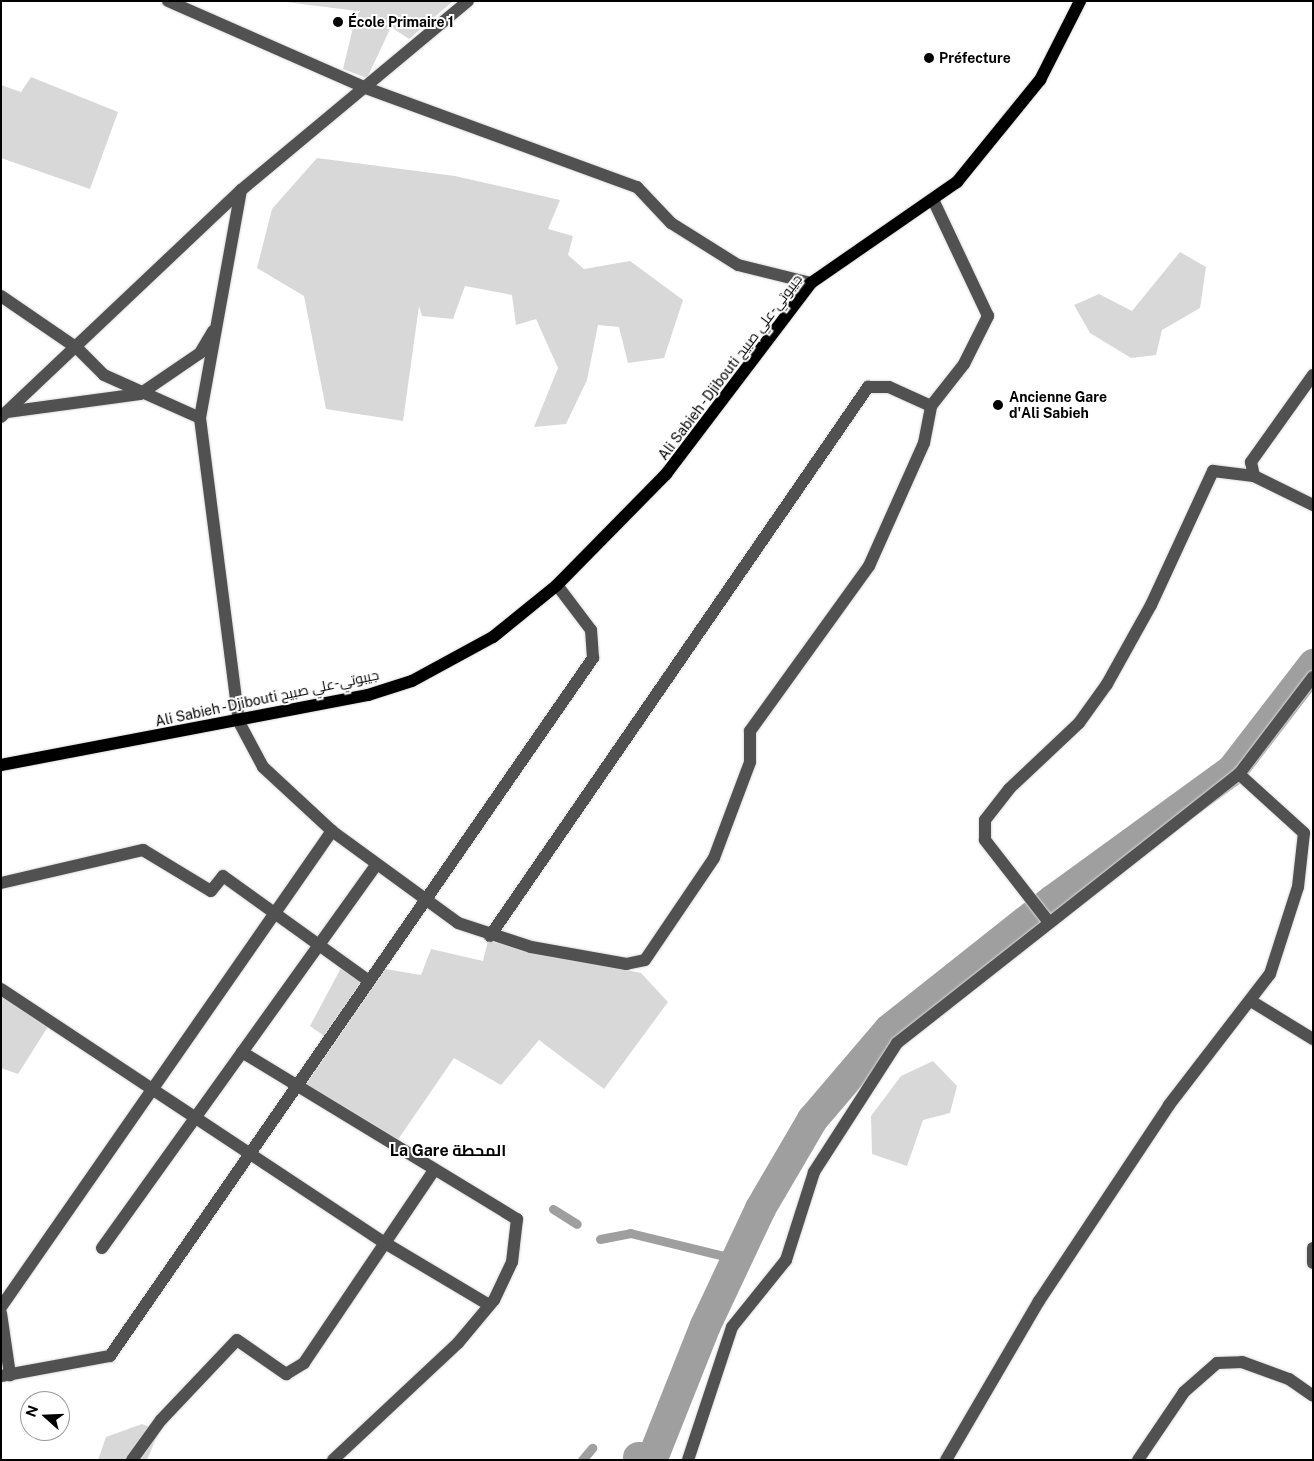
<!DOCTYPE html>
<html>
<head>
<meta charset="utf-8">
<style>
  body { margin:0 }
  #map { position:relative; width:1314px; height:1461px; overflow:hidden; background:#fff; font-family:"Public Sans",Cairo,sans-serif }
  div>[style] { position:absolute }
  .green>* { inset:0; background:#d8d8d8 }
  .stream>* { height:9px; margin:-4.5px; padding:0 4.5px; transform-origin:4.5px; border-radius:4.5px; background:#9f9f9f }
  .canal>* { height:31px; margin:-15.5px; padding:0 15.5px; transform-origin:15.5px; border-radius:15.5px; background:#9f9f9f }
  .roads { filter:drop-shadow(0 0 1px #dbdbdb) drop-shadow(0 0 1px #dbdbdb) }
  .minor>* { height:12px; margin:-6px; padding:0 6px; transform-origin:6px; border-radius:6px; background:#515151 }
  .major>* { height:12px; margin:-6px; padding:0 6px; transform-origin:6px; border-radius:6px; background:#000 }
  .dots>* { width:14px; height:14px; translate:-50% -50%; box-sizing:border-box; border:2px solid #fff; border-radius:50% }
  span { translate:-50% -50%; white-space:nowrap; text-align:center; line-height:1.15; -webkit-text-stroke:4px #fff; paint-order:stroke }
  .poi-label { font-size:14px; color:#000; font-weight:700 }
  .left { translate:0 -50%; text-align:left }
  .street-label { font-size:14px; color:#000 }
  .quarter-label { font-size:16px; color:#000; font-weight:700 }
  .frame { position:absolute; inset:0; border:2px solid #000; pointer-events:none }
  .north { position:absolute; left:20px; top:1391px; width:50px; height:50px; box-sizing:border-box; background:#fff; border:1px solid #999; border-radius:50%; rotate:290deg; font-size:14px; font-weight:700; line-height:20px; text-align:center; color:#000 }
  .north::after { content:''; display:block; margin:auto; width:18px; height:22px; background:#000; clip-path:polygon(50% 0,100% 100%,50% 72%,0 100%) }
</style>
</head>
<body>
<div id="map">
  <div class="green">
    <i style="clip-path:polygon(278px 1px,451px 1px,452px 2px,409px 39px,391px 27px,367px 78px,343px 69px,357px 11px)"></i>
    <i style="clip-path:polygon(31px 77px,118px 112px,90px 189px,1px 158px,1px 85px,21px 92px)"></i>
    <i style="clip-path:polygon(317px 158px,455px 176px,560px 200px,548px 229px,573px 236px,568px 255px,584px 269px,630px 261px,683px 300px,664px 358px,628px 363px,619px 327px,598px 325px,587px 380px,566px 424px,534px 427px,558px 368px,536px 319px,516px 325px,512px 295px,465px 286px,453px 319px,422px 316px,419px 306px,403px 421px,326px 409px,304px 296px,257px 268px,272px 209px)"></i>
    <i style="clip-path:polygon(1180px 252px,1206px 267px,1200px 308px,1162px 330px,1156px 355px,1131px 358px,1090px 333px,1074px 305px,1099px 294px,1132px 311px)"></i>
    <i style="clip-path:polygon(488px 941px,641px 973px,668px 1002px,604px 1089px,539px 1040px,501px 1085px,454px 1058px,397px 1141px,306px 1084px,334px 1043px,310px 1026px,342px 966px,370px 991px,385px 969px,421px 975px,431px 949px,483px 961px)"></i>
    <i style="clip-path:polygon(1px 996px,49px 1025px,18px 1074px,1px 1068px)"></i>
    <i style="clip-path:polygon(933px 1061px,957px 1086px,950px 1113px,923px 1120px,907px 1166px,872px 1154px,871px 1116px,901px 1076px)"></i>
    <i style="clip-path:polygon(142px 1424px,159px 1431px,147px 1460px,98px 1460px,106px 1437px)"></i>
  </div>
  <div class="stream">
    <i style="left:553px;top:1209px;width:28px;rotate:32deg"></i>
    <i style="left:600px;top:1239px;width:31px;rotate:-11deg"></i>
    <i style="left:630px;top:1233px;width:110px;rotate:13.7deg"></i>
    <i style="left:582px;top:1460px;width:16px;rotate:-50deg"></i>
  </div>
  <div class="canal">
    <i style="left:638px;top:1457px;width:14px;rotate:4deg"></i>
    <i style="left:652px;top:1458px;width:143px;rotate:-68.3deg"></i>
    <i style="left:705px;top:1325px;width:129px;rotate:-64.8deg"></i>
    <i style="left:760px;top:1208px;width:103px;rotate:-59.7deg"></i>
    <i style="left:812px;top:1119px;width:118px;rotate:-49.5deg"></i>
    <i style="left:889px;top:1029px;width:208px;rotate:-38.4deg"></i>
    <i style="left:1052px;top:900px;width:223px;rotate:-36deg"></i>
    <i style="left:1232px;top:769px;width:133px;rotate:-52.4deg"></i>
  </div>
  <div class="roads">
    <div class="minor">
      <i style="left:168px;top:1px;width:216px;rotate:23.7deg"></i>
      <i style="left:366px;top:88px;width:289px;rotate:20.1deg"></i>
      <i style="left:637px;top:187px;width:50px;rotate:46.6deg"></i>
      <i style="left:671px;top:223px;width:79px;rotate:32.1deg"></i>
      <i style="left:738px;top:265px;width:75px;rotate:13.9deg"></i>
      <i style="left:468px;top:1px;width:295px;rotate:140.2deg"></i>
      <i style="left:241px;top:190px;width:232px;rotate:100.2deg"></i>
      <i style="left:200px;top:418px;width:306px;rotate:82.7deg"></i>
      <i style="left:239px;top:722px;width:51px;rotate:61.9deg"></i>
      <i style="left:263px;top:767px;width:94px;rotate:42.8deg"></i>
      <i style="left:332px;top:831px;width:156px;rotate:36.1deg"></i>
      <i style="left:458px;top:923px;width:77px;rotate:18.2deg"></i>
      <i style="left:531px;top:947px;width:97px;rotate:10.1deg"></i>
      <i style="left:626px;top:964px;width:19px;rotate:-12deg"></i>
      <i style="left:645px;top:960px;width:123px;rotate:-55.9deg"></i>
      <i style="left:714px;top:858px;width:103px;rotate:-69.4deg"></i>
      <i style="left:750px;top:762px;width:31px;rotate:-90deg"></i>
      <i style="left:750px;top:731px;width:203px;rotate:-54.2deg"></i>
      <i style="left:869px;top:566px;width:135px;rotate:-65.9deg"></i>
      <i style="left:924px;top:443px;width:38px;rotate:-79deg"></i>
      <i style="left:1px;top:296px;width:92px;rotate:34.4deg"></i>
      <i style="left:77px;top:348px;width:38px;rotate:45deg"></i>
      <i style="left:104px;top:375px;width:105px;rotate:24.1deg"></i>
      <i style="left:1313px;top:375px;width:107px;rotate:125.5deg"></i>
      <i style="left:1251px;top:462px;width:14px;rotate:78deg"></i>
      <i style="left:1254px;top:476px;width:66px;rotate:26.2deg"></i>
      <i style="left:7px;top:412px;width:134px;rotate:-7.7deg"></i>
      <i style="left:140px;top:394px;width:73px;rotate:-34.3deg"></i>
      <i style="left:200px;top:353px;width:26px;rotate:-59deg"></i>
      <i style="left:1px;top:417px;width:330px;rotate:-43.4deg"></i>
      <i style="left:1px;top:883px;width:146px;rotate:-13.1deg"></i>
      <i style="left:143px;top:850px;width:79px;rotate:31.1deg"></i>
      <i style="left:211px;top:891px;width:19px;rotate:-51deg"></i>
      <i style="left:223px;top:876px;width:180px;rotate:35.7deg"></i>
      <i style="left:1048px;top:921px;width:103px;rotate:-127.9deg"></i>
      <i style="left:985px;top:840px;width:20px;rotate:-90deg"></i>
      <i style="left:985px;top:820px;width:39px;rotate:-52deg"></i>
      <i style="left:1009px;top:789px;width:96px;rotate:-43.3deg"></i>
      <i style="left:1079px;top:723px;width:48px;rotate:-54.3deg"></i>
      <i style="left:1107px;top:684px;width:90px;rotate:-60.9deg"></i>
      <i style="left:1151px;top:605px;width:148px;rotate:-65.2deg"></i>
      <i style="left:1213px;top:471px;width:41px;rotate:7deg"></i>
      <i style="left:490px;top:936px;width:667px;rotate:-55.45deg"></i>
      <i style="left:868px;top:387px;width:21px"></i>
      <i style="left:889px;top:387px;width:46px;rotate:24.3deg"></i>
      <i style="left:931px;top:406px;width:53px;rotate:-51.8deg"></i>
      <i style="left:964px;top:364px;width:54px;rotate:-63.4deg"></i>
      <i style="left:988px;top:316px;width:126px;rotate:-115.3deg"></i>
      <i style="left:1px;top:989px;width:460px;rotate:33.5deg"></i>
      <i style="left:385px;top:1243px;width:121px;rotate:30.8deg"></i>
      <i style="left:1251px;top:1001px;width:73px;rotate:31.5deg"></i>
      <i style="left:242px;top:1052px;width:322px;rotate:31.3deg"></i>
      <i style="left:517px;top:1219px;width:43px;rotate:96.6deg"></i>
      <i style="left:512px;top:1262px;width:42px;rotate:115.3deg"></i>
      <i style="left:494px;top:1300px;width:56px;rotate:129.9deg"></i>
      <i style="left:458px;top:1343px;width:171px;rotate:136.9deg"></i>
      <i style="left:102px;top:1248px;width:471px;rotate:-54.4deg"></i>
      <i style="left:1313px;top:1248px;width:15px;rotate:90deg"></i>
      <i style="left:1px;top:1307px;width:580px;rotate:-55.19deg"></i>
      <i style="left:1px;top:1313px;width:63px;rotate:81.7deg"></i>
      <i style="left:1px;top:1376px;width:111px;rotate:-10.4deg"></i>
      <i style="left:110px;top:1356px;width:849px;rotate:-55.32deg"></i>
      <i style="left:593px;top:658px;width:28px;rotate:-94deg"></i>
      <i style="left:591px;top:630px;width:56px;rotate:-127.1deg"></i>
      <i style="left:132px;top:1460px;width:49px;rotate:-54.1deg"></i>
      <i style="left:161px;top:1420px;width:110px;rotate:-46.5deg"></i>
      <i style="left:237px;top:1340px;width:60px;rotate:34.8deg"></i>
      <i style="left:286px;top:1374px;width:21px;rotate:-31deg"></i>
      <i style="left:304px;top:1363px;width:233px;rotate:-56deg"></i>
      <i style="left:688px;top:1460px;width:140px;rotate:-71.7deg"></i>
      <i style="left:732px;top:1327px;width:86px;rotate:-51.1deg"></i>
      <i style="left:786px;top:1260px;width:92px;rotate:-72.3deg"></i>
      <i style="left:814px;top:1172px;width:153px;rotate:-57.2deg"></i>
      <i style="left:897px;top:1043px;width:435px;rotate:-38.2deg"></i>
      <i style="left:1239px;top:774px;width:122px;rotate:-52.7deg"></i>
      <i style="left:946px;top:1460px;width:184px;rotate:-59.7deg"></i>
      <i style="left:1039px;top:1301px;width:235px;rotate:-56.4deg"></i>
      <i style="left:1169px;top:1105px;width:165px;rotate:-52.4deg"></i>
      <i style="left:1270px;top:974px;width:91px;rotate:-72.2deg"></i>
      <i style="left:1298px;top:887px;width:54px;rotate:-83.7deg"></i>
      <i style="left:1304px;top:833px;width:88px;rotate:-137.8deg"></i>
      <i style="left:1138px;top:1460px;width:82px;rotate:-55.9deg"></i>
      <i style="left:1184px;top:1392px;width:44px;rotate:-41.3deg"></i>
      <i style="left:1217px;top:1363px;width:25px;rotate:-2deg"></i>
      <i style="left:1242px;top:1362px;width:50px;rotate:19.9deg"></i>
      <i style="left:1289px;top:1379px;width:29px;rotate:35deg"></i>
    </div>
    <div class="major">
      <i style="left:1px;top:765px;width:374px;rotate:-10.8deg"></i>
      <i style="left:368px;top:695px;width:46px;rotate:-17.7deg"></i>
      <i style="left:412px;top:681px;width:92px;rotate:-28.5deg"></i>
      <i style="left:493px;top:637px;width:82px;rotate:-39.1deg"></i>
      <i style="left:557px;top:585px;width:156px;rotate:-45.5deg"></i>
      <i style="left:666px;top:474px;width:240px;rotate:-52.8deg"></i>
      <i style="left:811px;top:283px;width:178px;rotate:-34.7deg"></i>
      <i style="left:957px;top:182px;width:132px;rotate:-50.9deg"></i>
      <i style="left:1040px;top:80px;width:89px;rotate:-63.1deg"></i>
    </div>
  </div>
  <div class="dots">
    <i style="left:338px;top:22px;background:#000"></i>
    <i style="left:929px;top:58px;background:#000"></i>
    <i style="left:998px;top:405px;background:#000"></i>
  </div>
  <div class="poi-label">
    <span class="left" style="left:348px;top:22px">École Primaire 1</span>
    <span class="left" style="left:939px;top:58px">Préfecture</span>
    <span class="left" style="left:1009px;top:405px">Ancienne Gare<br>d'Ali Sabieh</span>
  </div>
  <div class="street-label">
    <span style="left:730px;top:367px;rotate:-53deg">Ali Sabieh - Djibouti جيبوتي-علي صبيح</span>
    <span style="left:267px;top:698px;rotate:-12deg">Ali Sabieh - Djibouti جيبوتي-علي صبيح</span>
  </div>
  <div class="quarter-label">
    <span style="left:448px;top:1151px">La Gare المحطة</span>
  </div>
  <div class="frame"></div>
  <div class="north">N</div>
</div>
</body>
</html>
